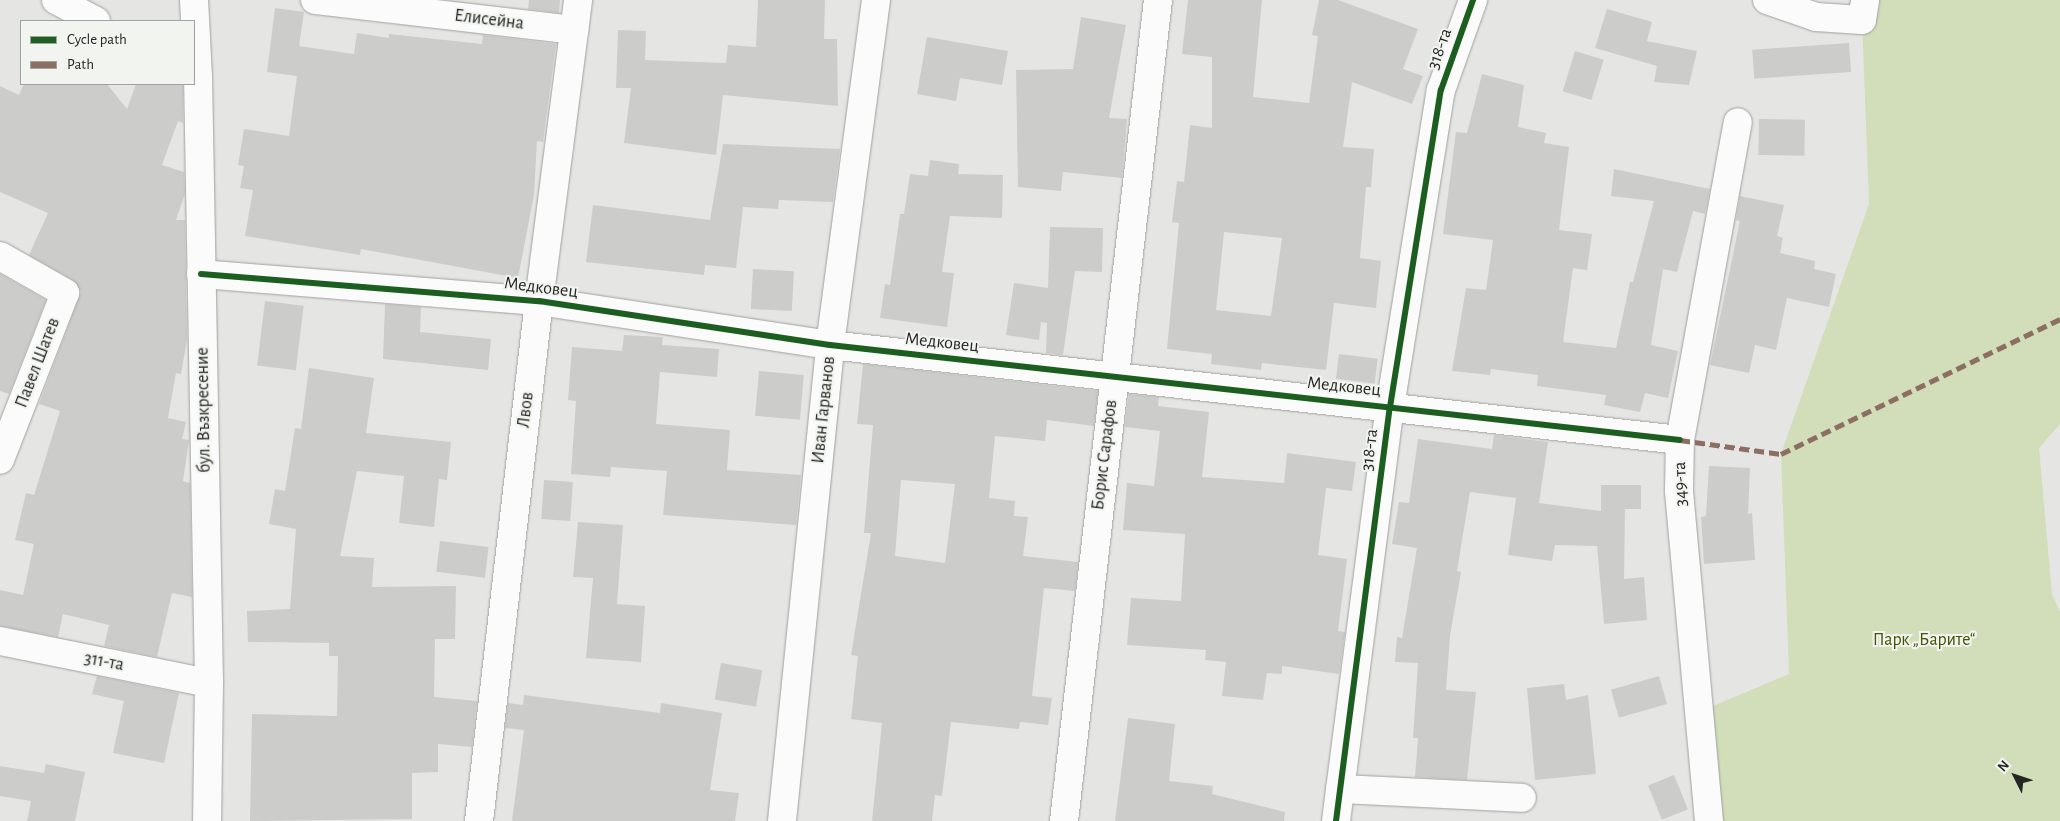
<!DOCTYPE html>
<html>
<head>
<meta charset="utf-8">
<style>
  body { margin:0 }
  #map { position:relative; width:2060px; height:821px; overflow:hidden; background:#e5e6e3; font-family:"Alegreya Sans",sans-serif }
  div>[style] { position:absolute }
  .green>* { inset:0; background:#d1deb9 }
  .building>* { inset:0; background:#cccdcb; transform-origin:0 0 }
  .roads { filter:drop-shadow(0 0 1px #a0a19f) drop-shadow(0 0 1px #a0a19f) }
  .street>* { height:28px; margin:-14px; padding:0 14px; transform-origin:14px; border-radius:14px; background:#fbfbfb }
  .secondary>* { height:28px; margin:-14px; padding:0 14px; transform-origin:14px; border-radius:14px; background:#fbfbfb }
  .quiet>* { height:5px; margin-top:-2.5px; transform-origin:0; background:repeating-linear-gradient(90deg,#8d6e63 0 10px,transparent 0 15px) }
  .cycleway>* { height:6px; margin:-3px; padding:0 3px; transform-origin:3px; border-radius:3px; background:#1b5e20 }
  span { translate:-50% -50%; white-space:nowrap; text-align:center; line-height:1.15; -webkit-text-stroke:4px #f2f4ef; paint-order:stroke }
  .street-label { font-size:18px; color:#252624 }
  .park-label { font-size:18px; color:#405402 }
  .legend { position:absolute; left:20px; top:20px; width:175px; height:65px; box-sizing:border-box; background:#f2f4ef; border:1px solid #a0a29e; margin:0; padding:6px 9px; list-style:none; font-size:15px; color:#252624 }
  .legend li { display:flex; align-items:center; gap:10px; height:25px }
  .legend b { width:25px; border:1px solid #a0a29e }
  .north { position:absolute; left:1990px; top:751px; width:50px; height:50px; -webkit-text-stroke:4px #f2f4ef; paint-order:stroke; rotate:311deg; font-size:14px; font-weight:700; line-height:20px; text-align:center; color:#252624 }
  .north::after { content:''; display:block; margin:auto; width:18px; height:22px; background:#252624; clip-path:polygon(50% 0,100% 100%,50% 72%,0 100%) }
</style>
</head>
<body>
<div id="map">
  <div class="green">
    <i style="clip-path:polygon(1865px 0,2060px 0,2060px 424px,2039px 448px,2052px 594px,2060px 612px,2060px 821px,1709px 821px,1701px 711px,1789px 674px,1781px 454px,1869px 204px,1862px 20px)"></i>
  </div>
  <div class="building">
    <i style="clip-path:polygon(529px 0,560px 0,559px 13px,528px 9px)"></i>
    <i style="clip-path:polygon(758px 0,825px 0,824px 39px,837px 39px,838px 106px,723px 95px,716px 155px,624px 143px,631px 88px,616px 88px,618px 30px,646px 31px,645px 60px,726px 63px,728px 45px,756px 47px)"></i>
    <i style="clip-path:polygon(evenodd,1188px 0,1262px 0,1253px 97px,1309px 103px,1318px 36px,1312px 35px,1319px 0,1338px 0,1418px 29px,1403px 69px,1423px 76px,1412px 104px,1352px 82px,1343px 147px,1374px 149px,1371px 187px,1366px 187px,1360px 258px,1381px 261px,1376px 308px,1334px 303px,1326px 370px,1262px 363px,1261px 370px,1211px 364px,1212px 354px,1167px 349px,1179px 223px,1172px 222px,1177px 181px,1184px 182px,1190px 125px,1212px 128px,1212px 57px,1182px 54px,1188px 0,1224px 232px,1282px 238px,1271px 316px,1216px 310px,1224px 232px)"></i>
    <i style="clip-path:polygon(275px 8px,304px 12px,299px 46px,354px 54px,357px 33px,389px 38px,389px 34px,482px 44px,483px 35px,556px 44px,543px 142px,537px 141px,534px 195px,518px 278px,361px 249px,360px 255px,245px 236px,253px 190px,240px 188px,244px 166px,238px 165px,244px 129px,289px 136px,297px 76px,267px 72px)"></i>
    <i style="clip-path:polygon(1607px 9px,1652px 22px,1647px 41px,1697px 51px,1689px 85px,1654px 82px,1657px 66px,1595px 48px)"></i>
    <i style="clip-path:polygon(1081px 17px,1126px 25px,1109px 118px,1127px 119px,1122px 178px,1063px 172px,1061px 191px,1018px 187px,1016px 70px,1073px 69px)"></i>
    <i style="clip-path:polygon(927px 37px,1008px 51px,1002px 85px,960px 78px,956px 101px,917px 94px)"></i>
    <i style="left:1849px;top:43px;width:29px;height:97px;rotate:86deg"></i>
    <i style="left:1575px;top:51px;width:30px;height:42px;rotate:17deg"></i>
    <i style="clip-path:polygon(1482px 74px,1524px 85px,1518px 127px,1546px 133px,1544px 143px,1569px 147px,1559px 230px,1592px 234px,1587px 270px,1573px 268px,1563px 342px,1616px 348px,1630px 282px,1633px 282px,1654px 201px,1611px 196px,1614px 169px,1710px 189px,1705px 214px,1693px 211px,1677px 272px,1663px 269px,1651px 345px,1678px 351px,1668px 398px,1645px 393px,1640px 412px,1604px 405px,1606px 395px,1537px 386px,1538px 375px,1491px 369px,1490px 375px,1452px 371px,1466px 288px,1486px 290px,1493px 240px,1443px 234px,1456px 132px,1467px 133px)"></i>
    <i style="clip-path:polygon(24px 84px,107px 84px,127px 109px,136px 84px,183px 84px,183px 123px,178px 121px,162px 165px,184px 172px,185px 194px,176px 220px,185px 220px,187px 340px,181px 374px,176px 373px,168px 418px,186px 422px,182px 439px,189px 440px,183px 481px,190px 483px,192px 597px,172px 593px,157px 657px,104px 646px,109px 625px,63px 614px,58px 637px,0 626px,0 590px,23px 595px,34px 544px,15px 540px,26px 493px,34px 495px,60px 411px,39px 404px,81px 292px,73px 280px,29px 255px,48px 213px,0 192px,0 86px,19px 95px)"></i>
    <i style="left:1759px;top:119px;width:46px;height:36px;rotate:1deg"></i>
    <i style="clip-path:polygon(723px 144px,840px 149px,833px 202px,779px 200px,778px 209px,743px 207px,736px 268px,705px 265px,704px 275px,586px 262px,593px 205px,710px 220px)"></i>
    <i style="clip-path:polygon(930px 160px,959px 164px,958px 174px,1003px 175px,1002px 218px,950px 216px,942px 272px,954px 273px,947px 327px,880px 318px,885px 284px,890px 285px,900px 214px,904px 214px,910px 174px,928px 176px)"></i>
    <i style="clip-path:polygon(1740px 196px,1784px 205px,1777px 236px,1783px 238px,1780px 253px,1815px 261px,1814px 269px,1836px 274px,1829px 307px,1787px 298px,1776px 350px,1755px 345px,1749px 373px,1710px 365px,1740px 221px,1736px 220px)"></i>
    <i style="clip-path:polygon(1050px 227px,1103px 228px,1102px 272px,1075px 271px,1063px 355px,1046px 353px,1047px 323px,1041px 322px,1039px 340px,1006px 335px,1014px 283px,1048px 288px)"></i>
    <i style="left:753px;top:269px;width:41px;height:40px;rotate:3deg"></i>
    <i style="clip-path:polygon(0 274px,46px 300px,9px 394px,0 391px)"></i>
    <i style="left:265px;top:301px;width:39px;height:65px;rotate:7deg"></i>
    <i style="clip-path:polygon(385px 304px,421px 307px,420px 332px,491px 339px,488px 370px,383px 359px)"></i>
    <i style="clip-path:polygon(624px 335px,663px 337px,662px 345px,719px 349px,717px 377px,660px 372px,656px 424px,730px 430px,727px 470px,801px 475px,796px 525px,663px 515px,667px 471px,611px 467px,610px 477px,571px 474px,576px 401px,568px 400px,572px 347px,622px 351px)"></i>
    <i style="left:1339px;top:354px;width:39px;height:25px;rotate:7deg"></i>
    <i style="clip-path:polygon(evenodd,863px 364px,1098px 391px,1094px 426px,1047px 420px,1045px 441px,995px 436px,989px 498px,1015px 501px,1014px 516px,1028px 517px,1023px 556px,1078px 562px,1075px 591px,1044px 588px,1032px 696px,1052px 698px,1048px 725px,1020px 722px,1019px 729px,951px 722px,942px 796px,935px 795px,932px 821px,872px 821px,882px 723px,851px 719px,858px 656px,851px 655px,871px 533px,864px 533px,873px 425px,857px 424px,863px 364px,901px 480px,955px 484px,945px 563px,895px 556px,901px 480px)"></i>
    <i style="clip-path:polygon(309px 368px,374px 378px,366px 433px,451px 442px,447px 480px,439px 479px,434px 527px,399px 523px,404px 476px,357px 471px,340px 556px,374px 558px,372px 587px,456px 586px,455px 639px,435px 639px,434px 697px,477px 701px,472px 747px,438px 744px,438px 772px,412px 773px,412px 819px,250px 821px,252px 714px,337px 716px,338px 656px,329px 656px,329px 643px,248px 642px,247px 611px,290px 609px,296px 529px,269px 524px,275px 489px,285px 491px,295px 428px,301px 429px)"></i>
    <i style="left:759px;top:371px;width:45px;height:45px;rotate:5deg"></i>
    <i style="clip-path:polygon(1129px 394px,1159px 397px,1158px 406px,1209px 412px,1202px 477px,1284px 483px,1287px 453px,1356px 462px,1352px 491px,1326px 488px,1318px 555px,1347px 559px,1338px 631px,1345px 632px,1339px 674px,1282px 666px,1282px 674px,1267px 673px,1263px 700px,1222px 696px,1226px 662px,1205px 660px,1206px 650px,1127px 645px,1131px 598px,1181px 601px,1185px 534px,1123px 530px,1127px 483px,1154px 486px,1160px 431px,1125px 427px)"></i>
    <i style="clip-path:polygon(1494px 435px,1548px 442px,1539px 503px,1601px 511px,1601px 485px,1641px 485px,1641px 509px,1625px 509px,1624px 579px,1644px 577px,1647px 620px,1604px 624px,1597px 546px,1555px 545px,1552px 561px,1508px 555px,1516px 498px,1470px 492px,1457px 571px,1461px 572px,1450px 636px,1446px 690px,1476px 692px,1467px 780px,1415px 777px,1418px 738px,1413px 738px,1418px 663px,1395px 662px,1397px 637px,1402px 638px,1417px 548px,1392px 544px,1399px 502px,1409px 503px,1418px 439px,1492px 449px)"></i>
    <i style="clip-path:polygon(1709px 466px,1750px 468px,1748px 514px,1752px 513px,1755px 560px,1704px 564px,1701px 517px,1706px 516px)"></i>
    <i style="left:544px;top:480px;width:29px;height:39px;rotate:4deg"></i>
    <i style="clip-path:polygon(578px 522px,623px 525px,617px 604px,645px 606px,641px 662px,586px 658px,593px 578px,573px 577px)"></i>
    <i style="left:440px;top:541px;width:49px;height:31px;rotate:7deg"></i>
    <i style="left:721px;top:663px;width:42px;height:37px;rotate:10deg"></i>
    <i style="clip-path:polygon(97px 676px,179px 693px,164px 763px,113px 753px,124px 701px,92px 694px)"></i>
    <i style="left:1659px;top:676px;width:29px;height:50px;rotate:74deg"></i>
    <i style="clip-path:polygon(1564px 684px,1566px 700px,1588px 695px,1596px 774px,1535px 780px,1527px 688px)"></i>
    <i style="clip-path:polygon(524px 695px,660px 713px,661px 703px,722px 713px,710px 790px,739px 793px,735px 821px,512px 821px,524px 730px,505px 728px,508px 703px,523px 705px)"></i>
    <i style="clip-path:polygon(1128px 718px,1175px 724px,1169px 781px,1213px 786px,1212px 794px,1285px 812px,1284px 821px,1115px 821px)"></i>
    <i style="clip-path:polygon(46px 764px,85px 772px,75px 821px,27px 821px,31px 801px,0 796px,0 766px,44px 773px)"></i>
    <i style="left:1674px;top:775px;width:37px;height:28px;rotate:68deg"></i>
  </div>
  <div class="roads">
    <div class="street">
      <i style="left:56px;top:0;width:45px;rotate:27.7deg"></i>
      <i style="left:315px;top:0;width:261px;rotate:6.6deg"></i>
      <i style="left:1767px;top:0;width:52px;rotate:19.1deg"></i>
      <i style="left:1816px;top:17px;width:46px;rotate:3.7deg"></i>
      <i style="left:1862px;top:20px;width:20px;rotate:-81deg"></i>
      <i style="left:0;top:256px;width:75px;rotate:29.6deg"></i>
      <i style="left:65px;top:293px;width:179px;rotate:111.3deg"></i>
      <i style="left:201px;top:274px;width:339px;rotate:4.6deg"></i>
      <i style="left:539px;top:301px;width:294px;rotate:8.6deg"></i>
      <i style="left:830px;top:345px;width:855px;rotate:6.38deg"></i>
      <i style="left:0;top:641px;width:213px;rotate:11.4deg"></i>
      <i style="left:1340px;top:789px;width:182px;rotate:2.8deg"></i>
      <i style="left:479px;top:821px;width:523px;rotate:-83.42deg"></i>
      <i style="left:539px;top:301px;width:304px;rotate:-82.6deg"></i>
      <i style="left:782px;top:821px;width:478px;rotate:-84.2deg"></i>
      <i style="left:830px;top:345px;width:348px;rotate:-82.4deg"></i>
      <i style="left:1064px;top:821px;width:826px;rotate:-83.47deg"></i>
      <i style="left:1336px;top:821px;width:418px;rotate:-82.6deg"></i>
      <i style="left:1390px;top:407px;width:321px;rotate:-80.9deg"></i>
      <i style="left:1441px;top:90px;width:96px;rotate:-70.4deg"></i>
      <i style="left:1709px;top:821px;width:332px;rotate:-95.2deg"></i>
      <i style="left:1679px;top:490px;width:50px;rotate:-88.9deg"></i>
      <i style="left:1680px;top:440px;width:323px;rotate:-79.7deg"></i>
    </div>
    <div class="secondary">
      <i style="left:194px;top:0;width:76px;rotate:87deg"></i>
      <i style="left:198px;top:76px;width:607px;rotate:88.96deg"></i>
      <i style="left:209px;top:683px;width:138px;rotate:90.8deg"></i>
    </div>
  </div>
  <div class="quiet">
    <i style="left:1680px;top:440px;width:102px;rotate:7.9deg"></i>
    <i style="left:1781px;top:454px;width:310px;rotate:-25.8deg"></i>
  </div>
  <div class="cycleway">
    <i style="left:201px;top:274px;width:339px;rotate:4.6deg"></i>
    <i style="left:539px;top:301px;width:294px;rotate:8.6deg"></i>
    <i style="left:830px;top:345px;width:855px;rotate:6.38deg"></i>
    <i style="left:1336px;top:821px;width:418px;rotate:-82.6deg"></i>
    <i style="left:1390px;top:407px;width:321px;rotate:-80.9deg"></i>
    <i style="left:1441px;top:90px;width:96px;rotate:-70.4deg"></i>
  </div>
  <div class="street-label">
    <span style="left:489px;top:20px;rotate:7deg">Елисейна</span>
    <span style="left:1440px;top:49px;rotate:-70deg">318-та</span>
    <span style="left:541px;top:288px;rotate:7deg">Медковец</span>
    <span style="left:942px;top:343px;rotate:6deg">Медковец</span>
    <span style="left:38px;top:363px;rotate:-69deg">Павел Шатев</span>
    <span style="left:1344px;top:387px;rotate:6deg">Медковец</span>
    <span style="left:204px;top:410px;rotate:-91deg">бул. Възкресение</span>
    <span style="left:526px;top:410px;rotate:-83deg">Лвов</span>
    <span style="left:824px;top:410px;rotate:-84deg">Иван Гарванов</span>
    <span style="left:1370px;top:450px;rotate:-83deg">318-та</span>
    <span style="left:1105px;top:455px;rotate:-83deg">Борис Сарафов</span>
    <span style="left:1681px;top:484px;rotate:-92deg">349-та</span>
    <span style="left:104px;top:662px;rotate:11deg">311-та</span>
  </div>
  <div class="park-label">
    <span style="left:1924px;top:640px">Парк „Барите“</span>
  </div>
  <ul class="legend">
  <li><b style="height:6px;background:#1b5e20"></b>Cycle path</li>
  <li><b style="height:6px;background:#8d6e63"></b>Path</li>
  </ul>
  <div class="north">N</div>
</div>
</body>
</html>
